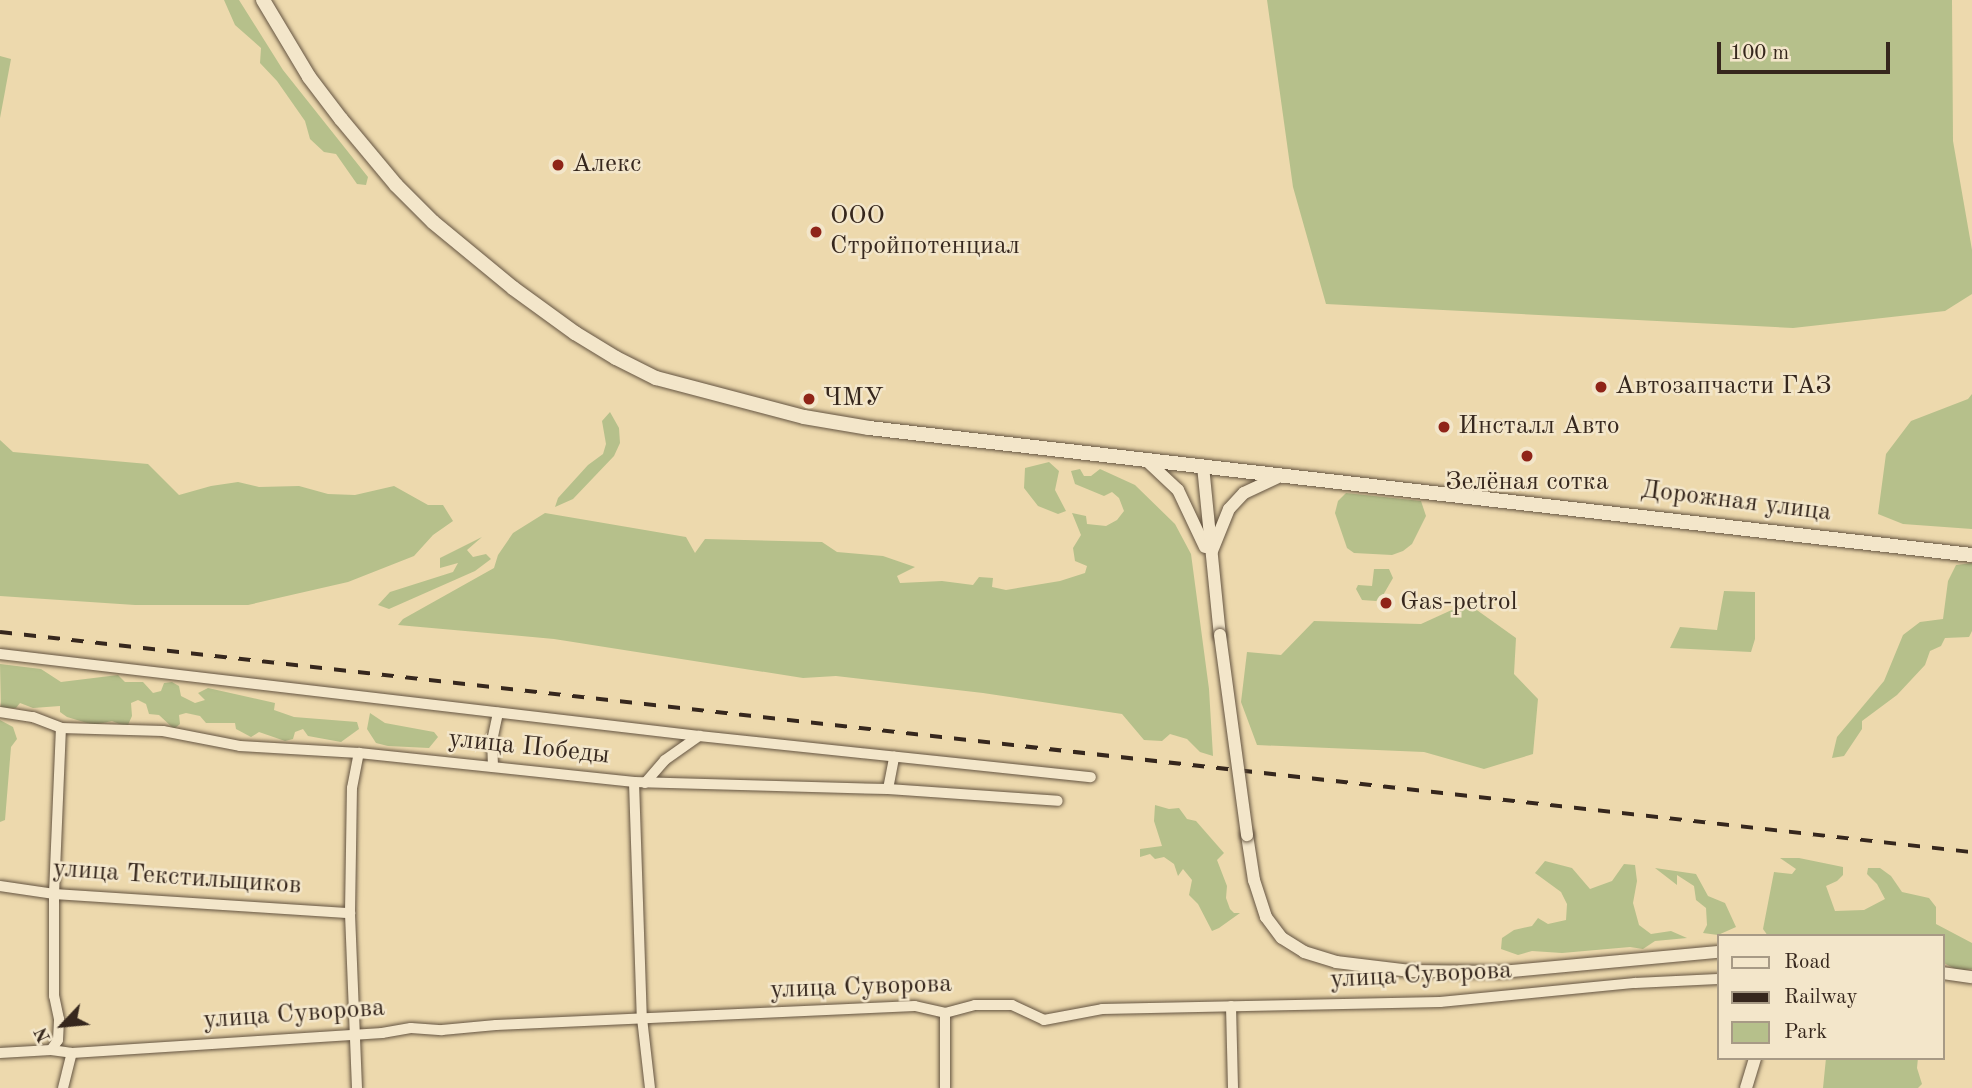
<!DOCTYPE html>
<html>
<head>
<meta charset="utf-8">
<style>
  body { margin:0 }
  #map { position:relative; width:1972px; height:1088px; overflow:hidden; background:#edd9ad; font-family:"Old Standard TT",serif }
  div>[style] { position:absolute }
  .green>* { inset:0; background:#b6c08b }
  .roads { filter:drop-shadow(0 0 2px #645441) drop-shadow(0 0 2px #645441) }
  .minor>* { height:10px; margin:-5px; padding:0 5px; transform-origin:5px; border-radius:5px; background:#f3e6ca }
  .tertiary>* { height:12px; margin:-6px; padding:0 6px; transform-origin:6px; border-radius:6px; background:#f3e6ca }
  .secondary>* { height:14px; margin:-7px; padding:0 7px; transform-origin:7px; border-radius:7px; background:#f3e6ca }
  .rail>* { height:3.5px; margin-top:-1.75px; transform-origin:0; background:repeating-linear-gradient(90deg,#36271d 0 12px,transparent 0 24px) }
  .bridges { filter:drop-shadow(0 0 2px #645441) drop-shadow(0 0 2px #645441) }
  .tertiary-bridge>* { height:12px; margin:-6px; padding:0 6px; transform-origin:6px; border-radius:6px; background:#f3e6ca }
  .dots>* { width:19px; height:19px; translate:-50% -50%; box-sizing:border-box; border:4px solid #f3e6ca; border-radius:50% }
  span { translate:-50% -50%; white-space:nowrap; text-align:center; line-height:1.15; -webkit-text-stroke:5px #f3e6ca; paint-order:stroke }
  .poi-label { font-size:26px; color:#36271d }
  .left { translate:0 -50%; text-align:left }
  .street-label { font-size:26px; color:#36271d }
  .legend { position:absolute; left:1717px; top:934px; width:228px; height:126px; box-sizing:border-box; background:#f3e6ca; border:2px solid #a79a85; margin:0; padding:9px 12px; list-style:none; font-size:21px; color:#36271d }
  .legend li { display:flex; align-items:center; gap:14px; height:35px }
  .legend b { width:35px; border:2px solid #a79a85 }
  .north { position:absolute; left:28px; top:990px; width:70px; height:70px; -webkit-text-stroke:5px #f3e6ca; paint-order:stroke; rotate:244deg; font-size:19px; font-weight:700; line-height:28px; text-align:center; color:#36271d }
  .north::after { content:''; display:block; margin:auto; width:24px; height:32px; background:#36271d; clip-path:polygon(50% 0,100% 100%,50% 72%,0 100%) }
  .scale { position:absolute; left:1717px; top:42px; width:173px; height:32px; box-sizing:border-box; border:4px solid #36271d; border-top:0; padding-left:9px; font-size:21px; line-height:24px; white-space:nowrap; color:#36271d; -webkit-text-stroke:5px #f3e6ca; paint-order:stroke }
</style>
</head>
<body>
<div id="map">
  <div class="green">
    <i style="clip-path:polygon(224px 0,239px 0,283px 70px,368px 177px,366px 185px,357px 184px,336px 154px,324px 152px,310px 139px,305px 121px,277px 81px,260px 63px,261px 48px,235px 25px)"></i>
    <i style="clip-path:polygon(1267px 0,1952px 0,1953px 141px,1972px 250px,1972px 294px,1945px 311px,1793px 328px,1326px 304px,1293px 187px)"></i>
    <i style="clip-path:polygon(0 56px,11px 59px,0 118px)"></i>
    <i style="clip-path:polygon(1972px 394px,1972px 529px,1903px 524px,1878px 514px,1886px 454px,1911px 421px,1968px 399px)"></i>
    <i style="clip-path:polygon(610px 412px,619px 428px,620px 443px,614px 456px,573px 499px,555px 507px,558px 498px,588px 465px,603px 454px,606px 444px,602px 421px)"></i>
    <i style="clip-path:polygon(0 440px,13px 452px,148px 464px,179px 495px,211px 486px,238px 482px,259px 487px,299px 486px,328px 494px,355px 495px,394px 486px,428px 505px,443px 505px,453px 521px,433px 535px,414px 556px,348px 582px,248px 605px,135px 605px,0 596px)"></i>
    <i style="clip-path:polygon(1049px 462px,1059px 471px,1055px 490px,1066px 511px,1058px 514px,1038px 506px,1024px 488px,1025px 468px)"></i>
    <i style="clip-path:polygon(1080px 469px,1084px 476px,1091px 476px,1100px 469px,1135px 485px,1175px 524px,1191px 554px,1209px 689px,1213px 756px,1200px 752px,1187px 739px,1170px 734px,1162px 741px,1144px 740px,1122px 714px,983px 693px,836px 676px,803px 678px,554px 639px,398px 625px,403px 619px,494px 568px,498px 555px,513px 533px,545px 513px,686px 537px,695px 553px,705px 539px,822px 542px,837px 552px,883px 556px,915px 567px,897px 576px,900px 583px,942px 581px,973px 585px,979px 577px,993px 578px,992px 587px,1006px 590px,1060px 581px,1085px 573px,1087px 566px,1075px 561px,1073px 548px,1081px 535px,1072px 513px,1086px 516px,1087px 524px,1106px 526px,1117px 520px,1124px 511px,1119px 498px,1112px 492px,1104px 496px,1075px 484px,1071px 471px)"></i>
    <i style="clip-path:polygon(1346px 493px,1421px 501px,1426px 516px,1412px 544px,1403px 551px,1392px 555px,1354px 553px,1347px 548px,1335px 513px,1338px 501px)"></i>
    <i style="clip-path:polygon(482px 537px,467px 550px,473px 557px,486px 554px,491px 559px,475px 571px,389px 609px,378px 605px,390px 592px,453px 572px,458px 563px,440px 568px,440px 558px)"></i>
    <i style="clip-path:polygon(1972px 563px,1972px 631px,1969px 637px,1945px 638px,1941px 646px,1930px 651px,1925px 665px,1897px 695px,1862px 721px,1862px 729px,1844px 756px,1832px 758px,1837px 737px,1884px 681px,1903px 635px,1920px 622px,1943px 619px,1948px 581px,1956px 565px)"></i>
    <i style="clip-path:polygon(1374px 569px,1389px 569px,1393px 578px,1382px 597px,1376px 601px,1362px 600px,1356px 589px,1358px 585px,1372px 586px)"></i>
    <i style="clip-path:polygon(1724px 591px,1755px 592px,1755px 639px,1751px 652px,1670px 648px,1680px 627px,1717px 630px)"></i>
    <i style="clip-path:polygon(1467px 603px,1516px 638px,1514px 674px,1538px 699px,1533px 754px,1484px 769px,1424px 752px,1257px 745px,1241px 702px,1247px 652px,1281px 655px,1314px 621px,1421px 624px)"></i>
    <i style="clip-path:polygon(0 664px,41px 669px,61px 682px,118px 675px,125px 682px,143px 682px,153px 693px,161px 691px,164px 683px,172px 682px,179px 686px,181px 696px,195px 703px,205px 700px,198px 693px,208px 688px,275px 703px,274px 710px,294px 717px,357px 722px,359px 729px,341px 742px,308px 736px,303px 729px,295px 732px,293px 739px,285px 741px,259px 732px,251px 737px,236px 729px,235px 723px,206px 723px,200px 716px,186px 713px,179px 715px,180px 724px,174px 729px,159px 715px,149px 714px,146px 704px,138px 700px,131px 703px,132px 716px,127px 727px,112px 721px,94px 725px,67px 717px,60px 712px,60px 706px,33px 708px,20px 703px,16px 708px,1px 709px)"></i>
    <i style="clip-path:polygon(370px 713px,385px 723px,434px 732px,438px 737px,429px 748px,388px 746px,376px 743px,367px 729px)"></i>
    <i style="clip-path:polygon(0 720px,13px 727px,17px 739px,11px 747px,5px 820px,0 822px)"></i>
    <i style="clip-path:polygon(1155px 805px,1169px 809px,1179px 808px,1187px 819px,1196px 821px,1224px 853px,1217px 860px,1227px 886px,1226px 898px,1230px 909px,1234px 913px,1240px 913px,1219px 928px,1212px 931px,1198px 904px,1189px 895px,1192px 880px,1183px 869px,1178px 876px,1174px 864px,1164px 857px,1155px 859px,1150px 854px,1140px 857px,1140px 849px,1162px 846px,1154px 821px)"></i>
    <i style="clip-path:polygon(1780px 858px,1799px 858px,1843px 867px,1843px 875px,1837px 881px,1826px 886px,1835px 911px,1864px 910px,1885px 899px,1877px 884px,1867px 874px,1868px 868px,1880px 868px,1891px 876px,1902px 892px,1929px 898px,1936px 907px,1936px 924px,1972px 943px,1972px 969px,1959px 971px,1942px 962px,1942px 936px,1768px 936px,1763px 929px,1774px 872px,1792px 874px,1796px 869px)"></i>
    <i style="clip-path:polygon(1545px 861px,1572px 868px,1590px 889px,1612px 881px,1624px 864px,1635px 865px,1637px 881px,1633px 903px,1639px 925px,1651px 934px,1671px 931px,1687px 938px,1655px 941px,1643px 949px,1630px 947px,1562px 953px,1532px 951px,1518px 955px,1501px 949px,1502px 938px,1514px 930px,1532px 926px,1538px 918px,1548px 924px,1566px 920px,1567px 904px,1561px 892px,1535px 873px)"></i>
    <i style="clip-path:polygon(1655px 868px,1696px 874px,1708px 896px,1725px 903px,1736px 927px,1718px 935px,1703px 933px,1707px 925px,1706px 908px,1696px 900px,1694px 886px,1677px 875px,1677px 885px)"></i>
    <i style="clip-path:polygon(1826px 1058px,1918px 1058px,1917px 1068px,1922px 1084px,1918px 1088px,1823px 1088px)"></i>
  </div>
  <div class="roads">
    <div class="minor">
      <i style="left:0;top:654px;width:704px;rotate:6.69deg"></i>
      <i style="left:699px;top:736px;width:394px;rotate:6deg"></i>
      <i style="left:0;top:712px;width:33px;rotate:9deg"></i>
      <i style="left:33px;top:717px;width:30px;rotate:21deg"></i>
      <i style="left:61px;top:728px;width:102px;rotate:1.7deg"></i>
      <i style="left:163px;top:731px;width:78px;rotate:11deg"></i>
      <i style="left:240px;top:746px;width:119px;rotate:3.4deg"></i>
      <i style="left:359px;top:753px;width:277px;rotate:6deg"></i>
      <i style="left:634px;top:782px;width:254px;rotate:1.6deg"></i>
      <i style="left:888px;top:789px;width:170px;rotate:4deg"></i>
      <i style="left:493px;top:767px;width:26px;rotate:-92deg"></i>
      <i style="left:492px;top:741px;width:29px;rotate:-78deg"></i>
      <i style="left:634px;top:782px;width:236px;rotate:88.1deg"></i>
      <i style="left:642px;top:1018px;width:70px;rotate:83.5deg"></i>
      <i style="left:645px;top:783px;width:30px;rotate:-49deg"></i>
      <i style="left:665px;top:760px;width:42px;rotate:-35.2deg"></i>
      <i style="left:888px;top:789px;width:33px;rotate:-79deg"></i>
      <i style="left:0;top:886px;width:55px;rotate:8.4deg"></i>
      <i style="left:54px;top:894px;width:297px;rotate:3.7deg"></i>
      <i style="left:1231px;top:1006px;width:82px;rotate:88.6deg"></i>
      <i style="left:945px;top:1013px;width:75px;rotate:90deg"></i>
      <i style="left:51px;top:1050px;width:12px;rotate:-55deg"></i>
      <i style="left:58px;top:1040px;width:21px;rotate:-87deg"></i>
      <i style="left:59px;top:1019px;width:24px;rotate:-102deg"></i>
      <i style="left:54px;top:996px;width:102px;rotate:-90deg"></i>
      <i style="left:54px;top:894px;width:166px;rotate:-87.6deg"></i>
      <i style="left:0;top:1053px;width:51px;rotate:-3.4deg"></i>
      <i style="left:51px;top:1050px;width:21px;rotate:8deg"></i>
      <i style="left:72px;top:1053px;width:311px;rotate:-3.7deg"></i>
      <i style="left:382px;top:1033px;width:29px;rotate:-10deg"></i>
      <i style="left:411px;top:1028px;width:31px;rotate:4deg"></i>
      <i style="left:442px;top:1030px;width:54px;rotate:-5.3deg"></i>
      <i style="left:496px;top:1025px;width:419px;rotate:-2.6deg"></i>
      <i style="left:915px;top:1006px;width:31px;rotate:13deg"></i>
      <i style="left:945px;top:1013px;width:31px;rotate:-15deg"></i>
      <i style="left:975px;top:1005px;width:37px"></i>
      <i style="left:1012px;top:1005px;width:35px;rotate:25deg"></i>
      <i style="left:1044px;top:1020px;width:59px;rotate:-10.7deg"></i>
      <i style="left:1102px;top:1009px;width:338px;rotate:-1.2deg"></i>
      <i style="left:1440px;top:1002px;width:196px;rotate:-5.6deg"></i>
      <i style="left:1635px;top:983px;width:83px;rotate:-2.8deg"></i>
      <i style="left:63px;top:1088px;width:36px;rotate:-76deg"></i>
      <i style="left:357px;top:1088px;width:175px;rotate:-92.3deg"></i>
      <i style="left:350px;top:913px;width:125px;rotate:-89.1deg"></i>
      <i style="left:352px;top:788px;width:36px;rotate:-79deg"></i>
    </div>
    <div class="tertiary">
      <i style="left:1146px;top:460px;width:44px;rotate:43.2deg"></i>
      <i style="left:1178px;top:490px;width:63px;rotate:64.7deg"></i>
      <i style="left:1203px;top:466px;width:170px;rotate:84.3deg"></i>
      <i style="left:1212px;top:551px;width:45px;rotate:-68deg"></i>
      <i style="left:1229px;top:509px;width:22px;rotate:-47deg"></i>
      <i style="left:1244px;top:493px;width:40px;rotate:-25deg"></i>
      <i style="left:1247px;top:835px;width:46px;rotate:81.2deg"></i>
      <i style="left:1254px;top:880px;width:39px;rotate:72deg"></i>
      <i style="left:1266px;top:917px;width:26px;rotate:53deg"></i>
      <i style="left:1282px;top:938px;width:26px;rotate:32deg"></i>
      <i style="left:1304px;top:952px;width:34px;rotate:17deg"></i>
      <i style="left:1336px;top:962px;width:75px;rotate:6.9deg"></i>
      <i style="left:1410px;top:971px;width:91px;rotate:0.6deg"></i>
      <i style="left:1501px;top:972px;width:218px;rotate:-5.3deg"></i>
      <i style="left:1942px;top:973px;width:30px;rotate:8deg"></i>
      <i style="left:1746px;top:1088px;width:31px;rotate:-73deg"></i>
    </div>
    <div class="secondary">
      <i style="left:263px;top:0;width:90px;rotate:59.1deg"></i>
      <i style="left:309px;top:77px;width:53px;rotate:52.7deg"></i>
      <i style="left:341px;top:119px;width:86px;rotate:50.2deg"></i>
      <i style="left:396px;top:185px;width:52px;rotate:45deg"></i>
      <i style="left:433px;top:222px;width:104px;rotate:39.5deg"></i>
      <i style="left:513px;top:288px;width:77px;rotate:36deg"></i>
      <i style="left:575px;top:333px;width:48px;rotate:31.4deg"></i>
      <i style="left:616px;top:358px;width:45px;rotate:26.6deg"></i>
      <i style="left:656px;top:378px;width:153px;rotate:14.8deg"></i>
      <i style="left:804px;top:417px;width:66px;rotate:9.6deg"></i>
      <i style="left:869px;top:428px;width:1110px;rotate:6.57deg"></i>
    </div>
  </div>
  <div class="rail">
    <i style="left:0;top:632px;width:1984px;rotate:6.37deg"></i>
  </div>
  <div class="bridges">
    <div class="tertiary-bridge">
      <i style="left:1220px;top:635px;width:202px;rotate:82.3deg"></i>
    </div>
  </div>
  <div class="dots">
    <i style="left:558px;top:165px;background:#8f2418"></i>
    <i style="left:816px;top:232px;background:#8f2418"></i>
    <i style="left:1601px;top:387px;background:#8f2418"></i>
    <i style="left:809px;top:399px;background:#8f2418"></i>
    <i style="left:1444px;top:427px;background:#8f2418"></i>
    <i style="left:1527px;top:456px;background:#8f2418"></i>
    <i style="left:1386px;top:603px;background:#8f2418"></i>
  </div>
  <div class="poi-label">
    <span class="left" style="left:572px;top:165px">Алекс</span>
    <span class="left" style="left:830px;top:232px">ООО<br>Стройпотенциал</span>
    <span class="left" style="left:1615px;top:387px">Автозапчасти ГАЗ</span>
    <span class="left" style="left:823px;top:399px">ЧМУ</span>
    <span class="left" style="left:1458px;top:427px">Инсталл Авто</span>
    <span style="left:1527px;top:483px">Зелёная сотка</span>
    <span class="left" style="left:1400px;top:603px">Gas-petrol</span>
  </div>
  <div class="street-label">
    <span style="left:1736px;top:502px;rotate:7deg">Дорожная улица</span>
    <span style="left:529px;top:748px;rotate:6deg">улица Победы</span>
    <span style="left:177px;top:878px;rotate:4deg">улица Текстильщиков</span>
    <span style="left:1421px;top:976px;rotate:-3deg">улица Суворова</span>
    <span style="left:861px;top:988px;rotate:-2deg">улица Суворова</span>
    <span style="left:294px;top:1015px;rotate:-4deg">улица Суворова</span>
  </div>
  <ul class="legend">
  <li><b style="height:9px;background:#f3e6ca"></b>Road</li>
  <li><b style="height:9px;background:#36271d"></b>Railway</li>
  <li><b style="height:19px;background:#b6c08b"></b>Park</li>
  </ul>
  <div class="north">N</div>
  <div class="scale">100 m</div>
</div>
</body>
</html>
